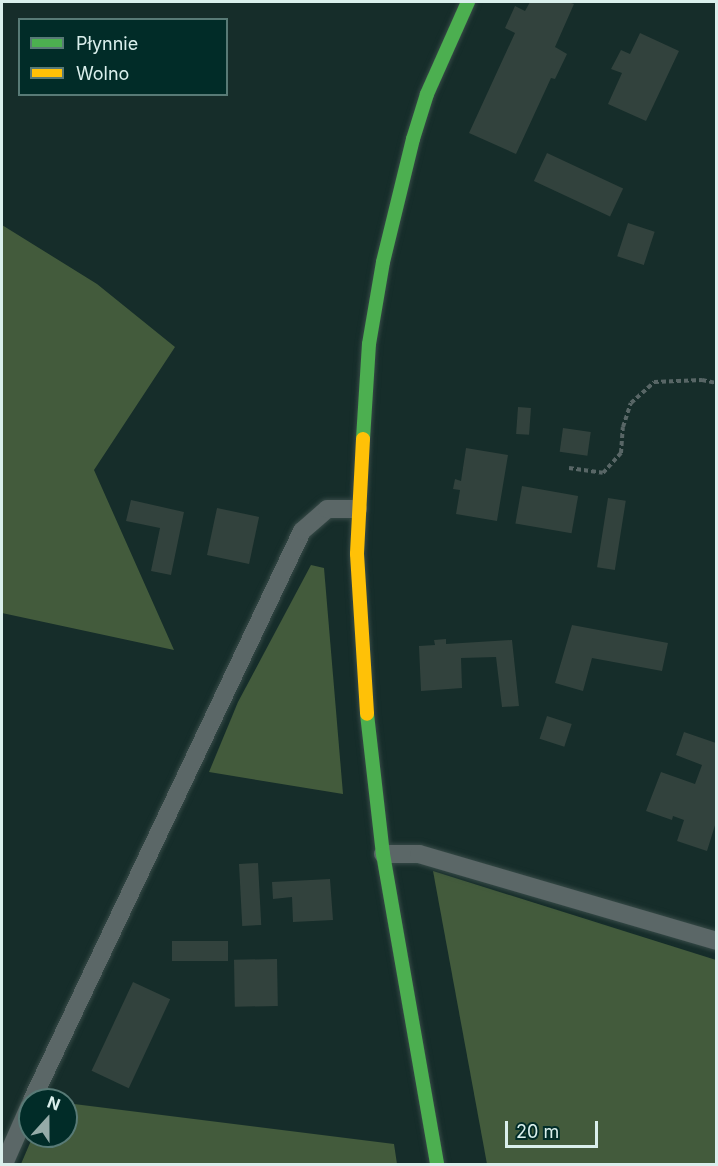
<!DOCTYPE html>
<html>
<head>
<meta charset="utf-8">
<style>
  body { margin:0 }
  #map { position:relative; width:718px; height:1166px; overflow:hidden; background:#162d2a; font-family:Inter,sans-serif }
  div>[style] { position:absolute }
  .forest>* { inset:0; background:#435b3c }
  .building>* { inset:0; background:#32423d; transform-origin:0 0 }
  .path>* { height:4px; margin-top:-2px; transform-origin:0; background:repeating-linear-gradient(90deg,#586666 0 4.5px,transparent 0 7.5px) }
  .roads { filter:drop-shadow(0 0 2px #374a47) drop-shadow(0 0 2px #374a47) }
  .lane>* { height:18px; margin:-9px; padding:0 9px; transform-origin:9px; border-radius:9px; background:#5b6767 }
  .fast>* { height:14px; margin:-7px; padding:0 7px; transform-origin:7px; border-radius:7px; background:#4caf50 }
  .slow>* { height:14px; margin:-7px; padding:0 7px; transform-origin:7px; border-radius:7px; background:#ffc107 }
  span { translate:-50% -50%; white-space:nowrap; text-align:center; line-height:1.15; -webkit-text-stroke:5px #012c28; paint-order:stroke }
  .frame { position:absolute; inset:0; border:3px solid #daefec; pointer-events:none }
  .legend { position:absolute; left:18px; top:18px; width:210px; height:78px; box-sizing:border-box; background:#012c28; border:2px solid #587a76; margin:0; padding:8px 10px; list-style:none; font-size:18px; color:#daefec }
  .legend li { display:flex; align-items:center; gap:12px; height:30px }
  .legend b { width:30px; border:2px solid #587a76 }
  .north { position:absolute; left:18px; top:1088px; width:60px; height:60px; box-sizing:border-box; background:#012c28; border:2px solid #587a76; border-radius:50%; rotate:21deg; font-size:16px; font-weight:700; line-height:24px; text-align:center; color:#daefec }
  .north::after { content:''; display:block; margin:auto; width:21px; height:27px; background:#95aba8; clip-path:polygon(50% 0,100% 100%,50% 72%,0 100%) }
  .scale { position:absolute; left:505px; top:1121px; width:93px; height:27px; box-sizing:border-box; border:3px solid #daefec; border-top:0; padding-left:8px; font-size:18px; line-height:21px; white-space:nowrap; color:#daefec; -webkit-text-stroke:4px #012c28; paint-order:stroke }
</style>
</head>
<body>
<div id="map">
  <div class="forest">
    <i style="clip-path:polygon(2px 225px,97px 284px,175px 347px,94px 470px,174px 650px,2px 613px)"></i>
    <i style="clip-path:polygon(311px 565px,324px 568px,343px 794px,209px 772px,238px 702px)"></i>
    <i style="clip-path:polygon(433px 871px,716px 960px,716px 1164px,487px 1164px)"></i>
    <i style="clip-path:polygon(66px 1103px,394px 1144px,397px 1164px,21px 1164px,33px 1136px,66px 1136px)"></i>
  </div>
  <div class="building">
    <i style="clip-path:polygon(530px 2px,568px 2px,574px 4px,555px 47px,567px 54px,555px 79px,551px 78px,516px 154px,469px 133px,515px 33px,505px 28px,515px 6px,525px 11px)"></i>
    <i style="clip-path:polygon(640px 33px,679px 51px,646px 121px,608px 104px,622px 73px,611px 69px,621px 50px,630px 54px)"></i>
    <i style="left:547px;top:153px;width:84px;height:31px;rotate:25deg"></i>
    <i style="left:628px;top:223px;width:28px;height:35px;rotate:18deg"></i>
    <i style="left:518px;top:407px;width:13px;height:27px;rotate:4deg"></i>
    <i style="left:563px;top:428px;width:28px;height:24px;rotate:8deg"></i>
    <i style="clip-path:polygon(466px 448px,508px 455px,497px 521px,456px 514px,460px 490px,453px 489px,455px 479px,461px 481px)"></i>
    <i style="left:522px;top:486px;width:57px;height:38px;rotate:10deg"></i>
    <i style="left:608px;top:498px;width:18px;height:70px;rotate:9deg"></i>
    <i style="clip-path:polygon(131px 500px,184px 512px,171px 575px,151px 571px,160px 528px,126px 521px)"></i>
    <i style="left:217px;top:508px;width:43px;height:48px;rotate:12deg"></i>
    <i style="clip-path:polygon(572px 625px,668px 643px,662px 671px,592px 658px,583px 691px,555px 683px)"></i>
    <i style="clip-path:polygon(446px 639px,446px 644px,512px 640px,519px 706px,502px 707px,496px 657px,461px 658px,462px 688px,421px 691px,419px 646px,435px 645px,434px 640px)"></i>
    <i style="left:547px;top:716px;width:26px;height:24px;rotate:18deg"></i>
    <i style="clip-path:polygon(684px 732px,716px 743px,716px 822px,707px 851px,677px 841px,684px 820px,673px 816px,672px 820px,646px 811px,661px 772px,695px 784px,702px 765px,676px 755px)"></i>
    <i style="left:258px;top:863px;width:62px;height:19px;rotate:87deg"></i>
    <i style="clip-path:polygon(330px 879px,333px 920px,293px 922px,292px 897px,273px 899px,272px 882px)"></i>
    <i style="left:228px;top:941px;width:20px;height:56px;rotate:90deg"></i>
    <i style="left:277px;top:959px;width:47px;height:43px;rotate:89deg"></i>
    <i style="left:133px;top:982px;width:41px;height:98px;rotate:25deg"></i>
  </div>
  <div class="path">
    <i style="left:569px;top:468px;width:34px;rotate:8deg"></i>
    <i style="left:603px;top:473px;width:27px;rotate:-48deg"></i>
    <i style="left:621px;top:453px;width:26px;rotate:-86deg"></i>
    <i style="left:623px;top:427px;width:25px;rotate:-72deg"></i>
    <i style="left:631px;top:403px;width:31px;rotate:-42deg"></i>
    <i style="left:654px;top:382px;width:48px;rotate:-2.4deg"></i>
    <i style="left:702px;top:380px;width:14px;rotate:12deg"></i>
  </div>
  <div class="roads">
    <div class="lane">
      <i style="left:383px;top:854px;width:36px"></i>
      <i style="left:419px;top:854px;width:309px;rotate:16.3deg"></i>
      <i style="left:32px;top:1100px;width:630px;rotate:-64.61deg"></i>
      <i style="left:302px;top:531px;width:33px;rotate:-41deg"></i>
      <i style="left:327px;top:509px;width:31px"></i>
      <i style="left:4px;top:1164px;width:64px;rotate:-66.2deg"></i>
    </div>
    <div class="fast">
      <i style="left:363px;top:439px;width:95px;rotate:-86.4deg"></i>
      <i style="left:369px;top:344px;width:83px;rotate:-80.3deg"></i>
      <i style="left:383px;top:262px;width:127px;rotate:-76.3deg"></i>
      <i style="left:413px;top:139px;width:47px;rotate:-72.7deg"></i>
      <i style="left:427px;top:94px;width:101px;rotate:-66deg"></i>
      <i style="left:367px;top:714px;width:141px;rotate:83.5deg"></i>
      <i style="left:383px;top:854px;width:315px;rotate:80.1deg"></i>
    </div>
    <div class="slow">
      <i style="left:363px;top:439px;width:115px;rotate:93deg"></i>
      <i style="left:357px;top:554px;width:160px;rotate:86.4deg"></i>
    </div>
  </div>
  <div class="frame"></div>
  <ul class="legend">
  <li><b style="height:8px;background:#4caf50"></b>Płynnie</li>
  <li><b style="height:8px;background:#ffc107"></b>Wolno</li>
  </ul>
  <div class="north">N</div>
  <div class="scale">20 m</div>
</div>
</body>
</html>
